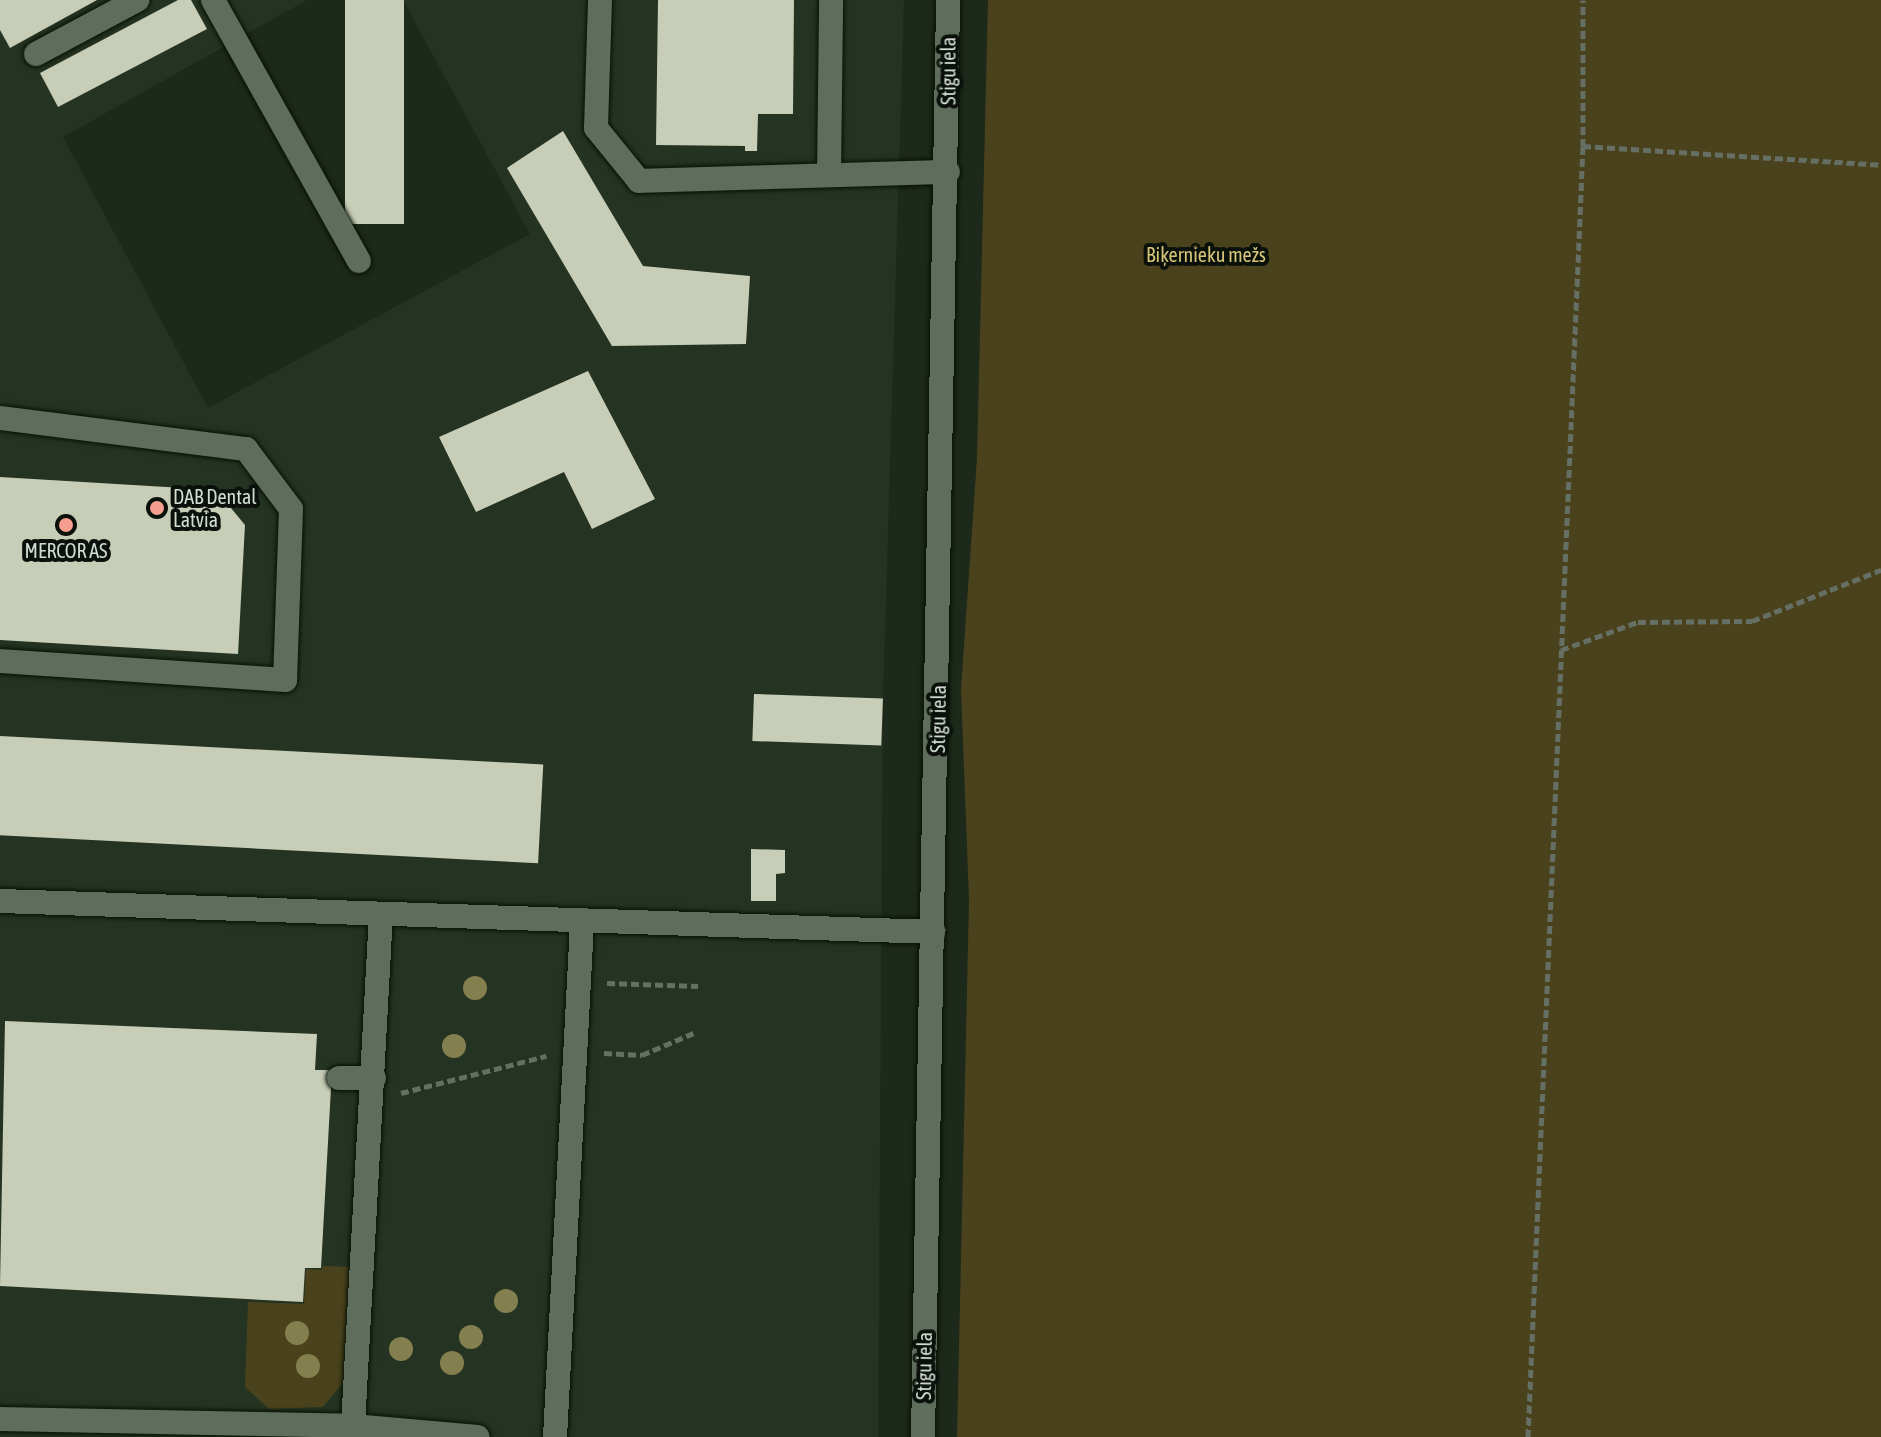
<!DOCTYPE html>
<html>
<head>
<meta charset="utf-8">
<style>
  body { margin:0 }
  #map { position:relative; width:1881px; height:1437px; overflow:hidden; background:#1d291b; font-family:"Asap Condensed",sans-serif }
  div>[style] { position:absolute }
  .built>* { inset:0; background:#253422 }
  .green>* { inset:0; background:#4a421c }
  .building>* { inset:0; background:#c8cdb8; transform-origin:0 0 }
  .path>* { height:5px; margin-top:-2.5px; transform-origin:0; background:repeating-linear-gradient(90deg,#656f63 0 8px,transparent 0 12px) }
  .roads { filter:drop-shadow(0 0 2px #071105) drop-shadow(0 0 2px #071105) }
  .minor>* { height:24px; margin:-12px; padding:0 12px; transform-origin:12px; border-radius:12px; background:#5f6d5c }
  .trees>* { width:24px; height:24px; margin:-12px; border-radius:50%; background:#847f4e }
  .dots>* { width:22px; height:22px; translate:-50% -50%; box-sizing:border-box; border:4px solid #0a100a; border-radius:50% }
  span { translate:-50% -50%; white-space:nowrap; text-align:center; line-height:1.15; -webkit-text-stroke:8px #0a100a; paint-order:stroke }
  .street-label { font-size:20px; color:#d4dcd3 }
  .park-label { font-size:20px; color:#d8c678 }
  .poi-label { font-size:20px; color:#d4dcd3 }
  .left { translate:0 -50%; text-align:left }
</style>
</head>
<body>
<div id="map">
  <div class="built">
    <i style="clip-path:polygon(0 0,307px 0,63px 137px,208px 408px,530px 234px,403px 0,904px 0,883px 698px,878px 1437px,0 1437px)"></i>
  </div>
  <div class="green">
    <i style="clip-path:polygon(988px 0,1881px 0,1881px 1437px,957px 1437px,969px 900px,961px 689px,977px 458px)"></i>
    <i style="clip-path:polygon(322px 1266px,350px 1267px,344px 1382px,323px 1407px,269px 1409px,245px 1387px,248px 1302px,304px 1304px,306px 1269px,322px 1270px)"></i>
  </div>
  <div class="building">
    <i style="clip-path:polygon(0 0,97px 0,10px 48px,0 30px)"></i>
    <i style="clip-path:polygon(178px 0,191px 0,207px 29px,58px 107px,40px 73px)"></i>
    <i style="left:345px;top:0;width:59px;height:224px"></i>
    <i style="clip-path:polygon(658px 0,794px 0,793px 114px,758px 114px,757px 151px,745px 151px,745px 146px,656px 145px)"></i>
    <i style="clip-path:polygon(563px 131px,643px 266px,750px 276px,746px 344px,612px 346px,507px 168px)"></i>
    <i style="clip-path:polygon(588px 371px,655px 499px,592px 529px,564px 472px,476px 512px,439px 437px)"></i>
    <i style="clip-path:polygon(0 477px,216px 490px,245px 525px,238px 654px,0 640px)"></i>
    <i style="left:754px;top:694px;width:129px;height:47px;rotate:2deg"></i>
    <i style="left:0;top:736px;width:544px;height:99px;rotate:3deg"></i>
    <i style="clip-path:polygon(751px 849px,785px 850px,785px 873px,776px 874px,776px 901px,751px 901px)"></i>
    <i style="clip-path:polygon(5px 1021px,317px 1034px,315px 1070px,332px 1070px,321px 1268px,305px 1268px,303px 1302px,0 1286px)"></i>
  </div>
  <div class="path">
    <i style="left:1583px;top:146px;width:299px;rotate:3.6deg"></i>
    <i style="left:1561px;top:650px;width:82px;rotate:-20deg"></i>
    <i style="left:1638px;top:622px;width:114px;rotate:-0.5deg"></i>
    <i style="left:1752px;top:621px;width:139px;rotate:-21.6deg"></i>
    <i style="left:607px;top:983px;width:91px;rotate:1.9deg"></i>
    <i style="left:604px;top:1053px;width:38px;rotate:3deg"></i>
    <i style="left:642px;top:1055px;width:59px;rotate:-23.1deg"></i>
    <i style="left:401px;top:1093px;width:150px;rotate:-14.3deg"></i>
    <i style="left:1528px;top:1437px;width:1292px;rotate:-87.56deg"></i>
    <i style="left:1583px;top:146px;width:146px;rotate:-90deg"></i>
  </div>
  <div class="roads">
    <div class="minor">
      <i style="left:213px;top:0;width:299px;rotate:60.8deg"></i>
      <i style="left:600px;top:1px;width:127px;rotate:91.8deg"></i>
      <i style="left:596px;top:128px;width:68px;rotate:50.9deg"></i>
      <i style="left:639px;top:181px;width:309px;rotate:-1.7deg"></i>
      <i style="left:36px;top:54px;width:115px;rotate:-28.1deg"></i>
      <i style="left:829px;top:175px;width:175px;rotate:-89.3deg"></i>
      <i style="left:0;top:418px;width:248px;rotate:7.2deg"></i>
      <i style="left:246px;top:449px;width:75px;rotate:53.1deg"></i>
      <i style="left:291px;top:509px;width:171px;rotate:92deg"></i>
      <i style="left:285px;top:680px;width:286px;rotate:-176.2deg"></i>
      <i style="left:0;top:901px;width:934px;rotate:1.9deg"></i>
      <i style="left:339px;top:1078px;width:35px"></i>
      <i style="left:0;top:1419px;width:353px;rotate:1.1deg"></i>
      <i style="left:353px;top:1426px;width:125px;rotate:5deg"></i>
      <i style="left:353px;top:1426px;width:513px;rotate:-86.87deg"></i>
      <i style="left:555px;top:1437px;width:514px;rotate:-86.99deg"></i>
      <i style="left:923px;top:1437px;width:1437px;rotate:-89deg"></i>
    </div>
  </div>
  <div class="trees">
    <i style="left:475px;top:988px"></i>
    <i style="left:454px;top:1046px"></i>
    <i style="left:506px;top:1301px"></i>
    <i style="left:297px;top:1333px"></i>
    <i style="left:471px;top:1337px"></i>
    <i style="left:401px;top:1349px"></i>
    <i style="left:452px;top:1363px"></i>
    <i style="left:308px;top:1366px"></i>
  </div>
  <div class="dots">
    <i style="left:157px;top:508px;background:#f59d8e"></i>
    <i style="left:66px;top:525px;background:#f59d8e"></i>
  </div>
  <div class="street-label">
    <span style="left:948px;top:71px;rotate:-90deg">Stigu iela</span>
    <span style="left:938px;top:719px;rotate:-89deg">Stigu iela</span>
    <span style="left:924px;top:1366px;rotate:-89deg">Stigu iela</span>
  </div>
  <div class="park-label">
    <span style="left:1206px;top:254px">Biķernieku mežs</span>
  </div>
  <div class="poi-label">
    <span class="left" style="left:173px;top:508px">DAB Dental<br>Latvia</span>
    <span style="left:66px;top:550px">MERCOR AS</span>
  </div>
</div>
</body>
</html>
